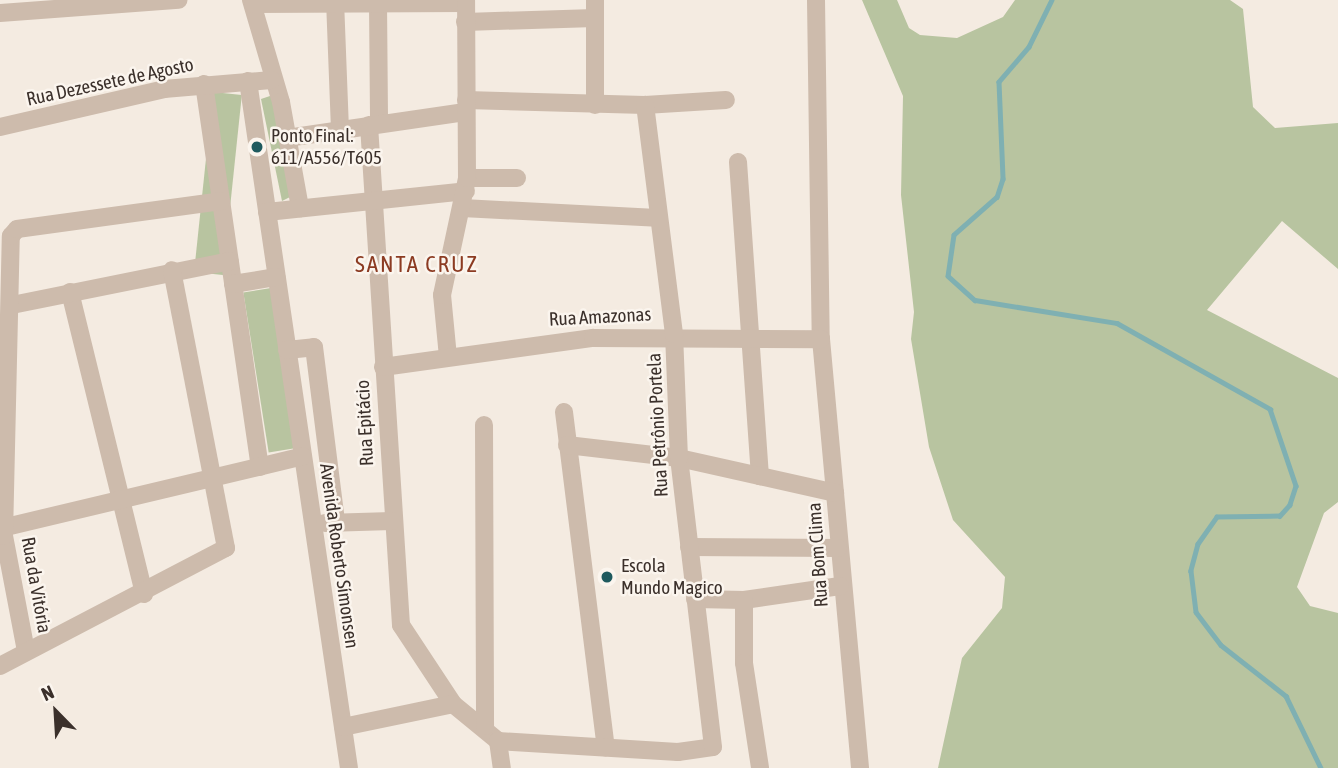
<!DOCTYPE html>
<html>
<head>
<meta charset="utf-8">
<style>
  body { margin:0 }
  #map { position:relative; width:1338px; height:768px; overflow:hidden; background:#f4ebe1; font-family:"Asap Condensed",sans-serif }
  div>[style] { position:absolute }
  .green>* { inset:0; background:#b8c4a0; transform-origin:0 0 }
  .stream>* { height:4.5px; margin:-2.25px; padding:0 2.25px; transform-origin:2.25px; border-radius:2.25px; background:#7fb0b2 }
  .minor>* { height:18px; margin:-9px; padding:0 9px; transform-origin:9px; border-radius:9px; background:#cdbbac }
  .dots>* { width:19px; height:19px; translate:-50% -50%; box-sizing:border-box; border:4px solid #fbf5ee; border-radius:50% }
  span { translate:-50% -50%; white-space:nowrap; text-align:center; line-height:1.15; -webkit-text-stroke:5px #fbf5ee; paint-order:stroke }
  .street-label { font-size:19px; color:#3b302b }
  .poi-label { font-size:19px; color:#3b302b }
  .left { translate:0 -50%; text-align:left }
  .quarter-label { font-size:23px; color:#8c3b22; letter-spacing:2px }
  .north { position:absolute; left:21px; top:677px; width:70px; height:70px; -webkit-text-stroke:5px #fbf5ee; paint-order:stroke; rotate:336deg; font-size:19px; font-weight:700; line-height:28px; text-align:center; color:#3b302b }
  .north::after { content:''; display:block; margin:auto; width:24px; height:32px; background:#3b302b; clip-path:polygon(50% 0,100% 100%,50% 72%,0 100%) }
</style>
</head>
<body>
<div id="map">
  <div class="green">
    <i style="clip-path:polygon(862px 0,897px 0,909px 28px,920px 35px,957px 38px,1003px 17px,1015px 0,1230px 0,1243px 9px,1253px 107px,1275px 128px,1338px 123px,1338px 269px,1282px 221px,1207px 310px,1338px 378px,1338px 502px,1324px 513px,1297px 587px,1310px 606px,1338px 613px,1338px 768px,938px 768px,962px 658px,1002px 608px,1005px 577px,953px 520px,929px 447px,911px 339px,914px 312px,901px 195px,903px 96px)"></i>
    <i style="left:213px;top:92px;width:29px;height:181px;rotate:6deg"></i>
    <i style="clip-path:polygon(273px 95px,292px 196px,282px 201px,261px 99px)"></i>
    <i style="left:271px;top:288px;width:162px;height:28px;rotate:81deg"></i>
  </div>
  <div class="stream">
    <i style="left:1052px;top:0;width:52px;rotate:116.1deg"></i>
    <i style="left:1029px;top:47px;width:46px;rotate:130.6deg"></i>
    <i style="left:999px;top:82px;width:97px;rotate:87.6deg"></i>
    <i style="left:1003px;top:179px;width:19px;rotate:108deg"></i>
    <i style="left:997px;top:197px;width:57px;rotate:138.5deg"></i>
    <i style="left:954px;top:235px;width:41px;rotate:98.3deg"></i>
    <i style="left:948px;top:276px;width:36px;rotate:42deg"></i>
    <i style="left:975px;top:300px;width:144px;rotate:9.2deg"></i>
    <i style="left:1117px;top:323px;width:176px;rotate:29.3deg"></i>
    <i style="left:1270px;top:409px;width:81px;rotate:71.3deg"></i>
    <i style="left:1296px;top:486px;width:20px;rotate:108deg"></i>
    <i style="left:1290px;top:505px;width:15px;rotate:132deg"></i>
    <i style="left:1280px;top:516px;width:63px;rotate:179.1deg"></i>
    <i style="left:1217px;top:517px;width:33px;rotate:125deg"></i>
    <i style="left:1198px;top:544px;width:28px;rotate:105deg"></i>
    <i style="left:1191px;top:571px;width:41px;rotate:83deg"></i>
    <i style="left:1196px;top:612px;width:41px;rotate:52.9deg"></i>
    <i style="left:1221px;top:645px;width:83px;rotate:38.1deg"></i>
    <i style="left:1286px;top:696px;width:80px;rotate:64.1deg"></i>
  </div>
  <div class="minor">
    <i style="left:251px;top:0;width:106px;rotate:73.6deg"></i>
    <i style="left:281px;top:102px;width:108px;rotate:79.8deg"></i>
    <i style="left:335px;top:0;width:131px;rotate:87.8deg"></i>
    <i style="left:816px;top:0;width:339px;rotate:89.2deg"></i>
    <i style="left:821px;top:339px;width:431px;rotate:84.8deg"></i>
    <i style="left:378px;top:2px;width:121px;rotate:89.5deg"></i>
    <i style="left:253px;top:4px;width:213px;rotate:-0.3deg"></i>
    <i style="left:0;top:13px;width:179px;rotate:-4.2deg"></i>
    <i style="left:465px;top:22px;width:130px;rotate:-1.8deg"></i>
    <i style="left:248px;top:81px;width:694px;rotate:81.64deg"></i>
    <i style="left:204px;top:84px;width:387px;rotate:81.7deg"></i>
    <i style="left:466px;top:100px;width:179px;rotate:1.6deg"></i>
    <i style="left:645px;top:105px;width:81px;rotate:-3.5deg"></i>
    <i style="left:595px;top:105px;width:105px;rotate:-90deg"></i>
    <i style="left:369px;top:125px;width:501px;rotate:86.34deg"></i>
    <i style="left:401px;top:625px;width:95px;rotate:56.6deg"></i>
    <i style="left:453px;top:704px;width:58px;rotate:39.4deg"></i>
    <i style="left:498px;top:741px;width:27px;rotate:82deg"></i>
    <i style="left:0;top:127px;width:168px;rotate:-13deg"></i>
    <i style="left:164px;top:89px;width:108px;rotate:-4.8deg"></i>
    <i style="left:287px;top:138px;width:180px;rotate:-8.3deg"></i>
    <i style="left:738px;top:162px;width:315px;rotate:86deg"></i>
    <i style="left:467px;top:178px;width:50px"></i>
    <i style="left:462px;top:208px;width:195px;rotate:2.9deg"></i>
    <i style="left:267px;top:212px;width:200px;rotate:-6deg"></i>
    <i style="left:233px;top:284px;width:44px;rotate:-9.2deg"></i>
    <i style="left:70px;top:292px;width:311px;rotate:76.2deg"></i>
    <i style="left:12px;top:305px;width:222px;rotate:-11.4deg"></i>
    <i style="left:287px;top:350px;width:27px;rotate:-6deg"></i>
    <i style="left:314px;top:347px;width:176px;rotate:82.8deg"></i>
    <i style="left:448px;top:357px;width:62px;rotate:-95.5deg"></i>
    <i style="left:442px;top:295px;width:120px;rotate:-77.9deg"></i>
    <i style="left:467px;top:178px;width:178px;rotate:-90.3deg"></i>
    <i style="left:383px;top:367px;width:212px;rotate:-7.9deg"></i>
    <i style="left:593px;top:338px;width:228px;rotate:0.3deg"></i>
    <i style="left:564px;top:412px;width:338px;rotate:82.9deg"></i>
    <i style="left:484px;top:425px;width:301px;rotate:89.8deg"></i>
    <i style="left:567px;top:445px;width:113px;rotate:6.6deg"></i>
    <i style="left:679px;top:458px;width:160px;rotate:12.6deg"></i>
    <i style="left:325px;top:523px;width:67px;rotate:-1.7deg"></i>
    <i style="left:6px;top:527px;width:305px;rotate:-13.4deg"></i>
    <i style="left:689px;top:547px;width:149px;rotate:0.4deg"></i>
    <i style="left:695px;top:599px;width:49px;rotate:1.2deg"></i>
    <i style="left:744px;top:600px;width:97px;rotate:-8.3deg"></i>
    <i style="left:744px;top:600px;width:63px;rotate:90deg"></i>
    <i style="left:744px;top:663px;width:106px;rotate:81.3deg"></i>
    <i style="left:26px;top:651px;width:117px;rotate:-100.8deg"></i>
    <i style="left:4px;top:536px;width:300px;rotate:-88.7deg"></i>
    <i style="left:11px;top:236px;width:9px;rotate:-49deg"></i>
    <i style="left:17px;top:229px;width:206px;rotate:-7.8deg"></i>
    <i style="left:0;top:666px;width:255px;rotate:-27.6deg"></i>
    <i style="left:226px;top:548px;width:283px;rotate:-101deg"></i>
    <i style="left:343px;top:727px;width:112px;rotate:-11.8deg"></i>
    <i style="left:498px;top:741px;width:180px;rotate:3.5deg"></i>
    <i style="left:678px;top:752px;width:35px;rotate:-8deg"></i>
    <i style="left:713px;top:747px;width:291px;rotate:-96.7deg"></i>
    <i style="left:679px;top:458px;width:124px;rotate:-92.3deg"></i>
    <i style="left:674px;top:334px;width:231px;rotate:-97.2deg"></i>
  </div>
  <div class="dots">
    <i style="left:257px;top:147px;background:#1f5a5e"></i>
    <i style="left:607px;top:577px;background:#1f5a5e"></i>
  </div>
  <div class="street-label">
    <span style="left:110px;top:82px;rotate:-12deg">Rua Dezessete de Agosto</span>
    <span style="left:600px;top:317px;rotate:-3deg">Rua Amazonas</span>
    <span style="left:365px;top:423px;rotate:-93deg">Rua Epitácio</span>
    <span style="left:658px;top:425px;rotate:-93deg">Rua Petrônio Portela</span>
    <span style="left:818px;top:555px;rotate:-94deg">Rua Bom Clima</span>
    <span style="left:339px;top:556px;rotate:82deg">Avenida Roberto Símonsen</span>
    <span style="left:36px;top:585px;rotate:80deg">Rua da Vitória</span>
  </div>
  <div class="poi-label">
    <span class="left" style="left:271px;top:147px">Ponto Final:<br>611/A556/T605</span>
    <span class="left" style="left:621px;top:577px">Escola<br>Mundo Magico</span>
  </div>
  <div class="quarter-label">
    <span style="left:417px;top:264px">SANTA CRUZ</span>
  </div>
  <div class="north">N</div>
</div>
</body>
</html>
